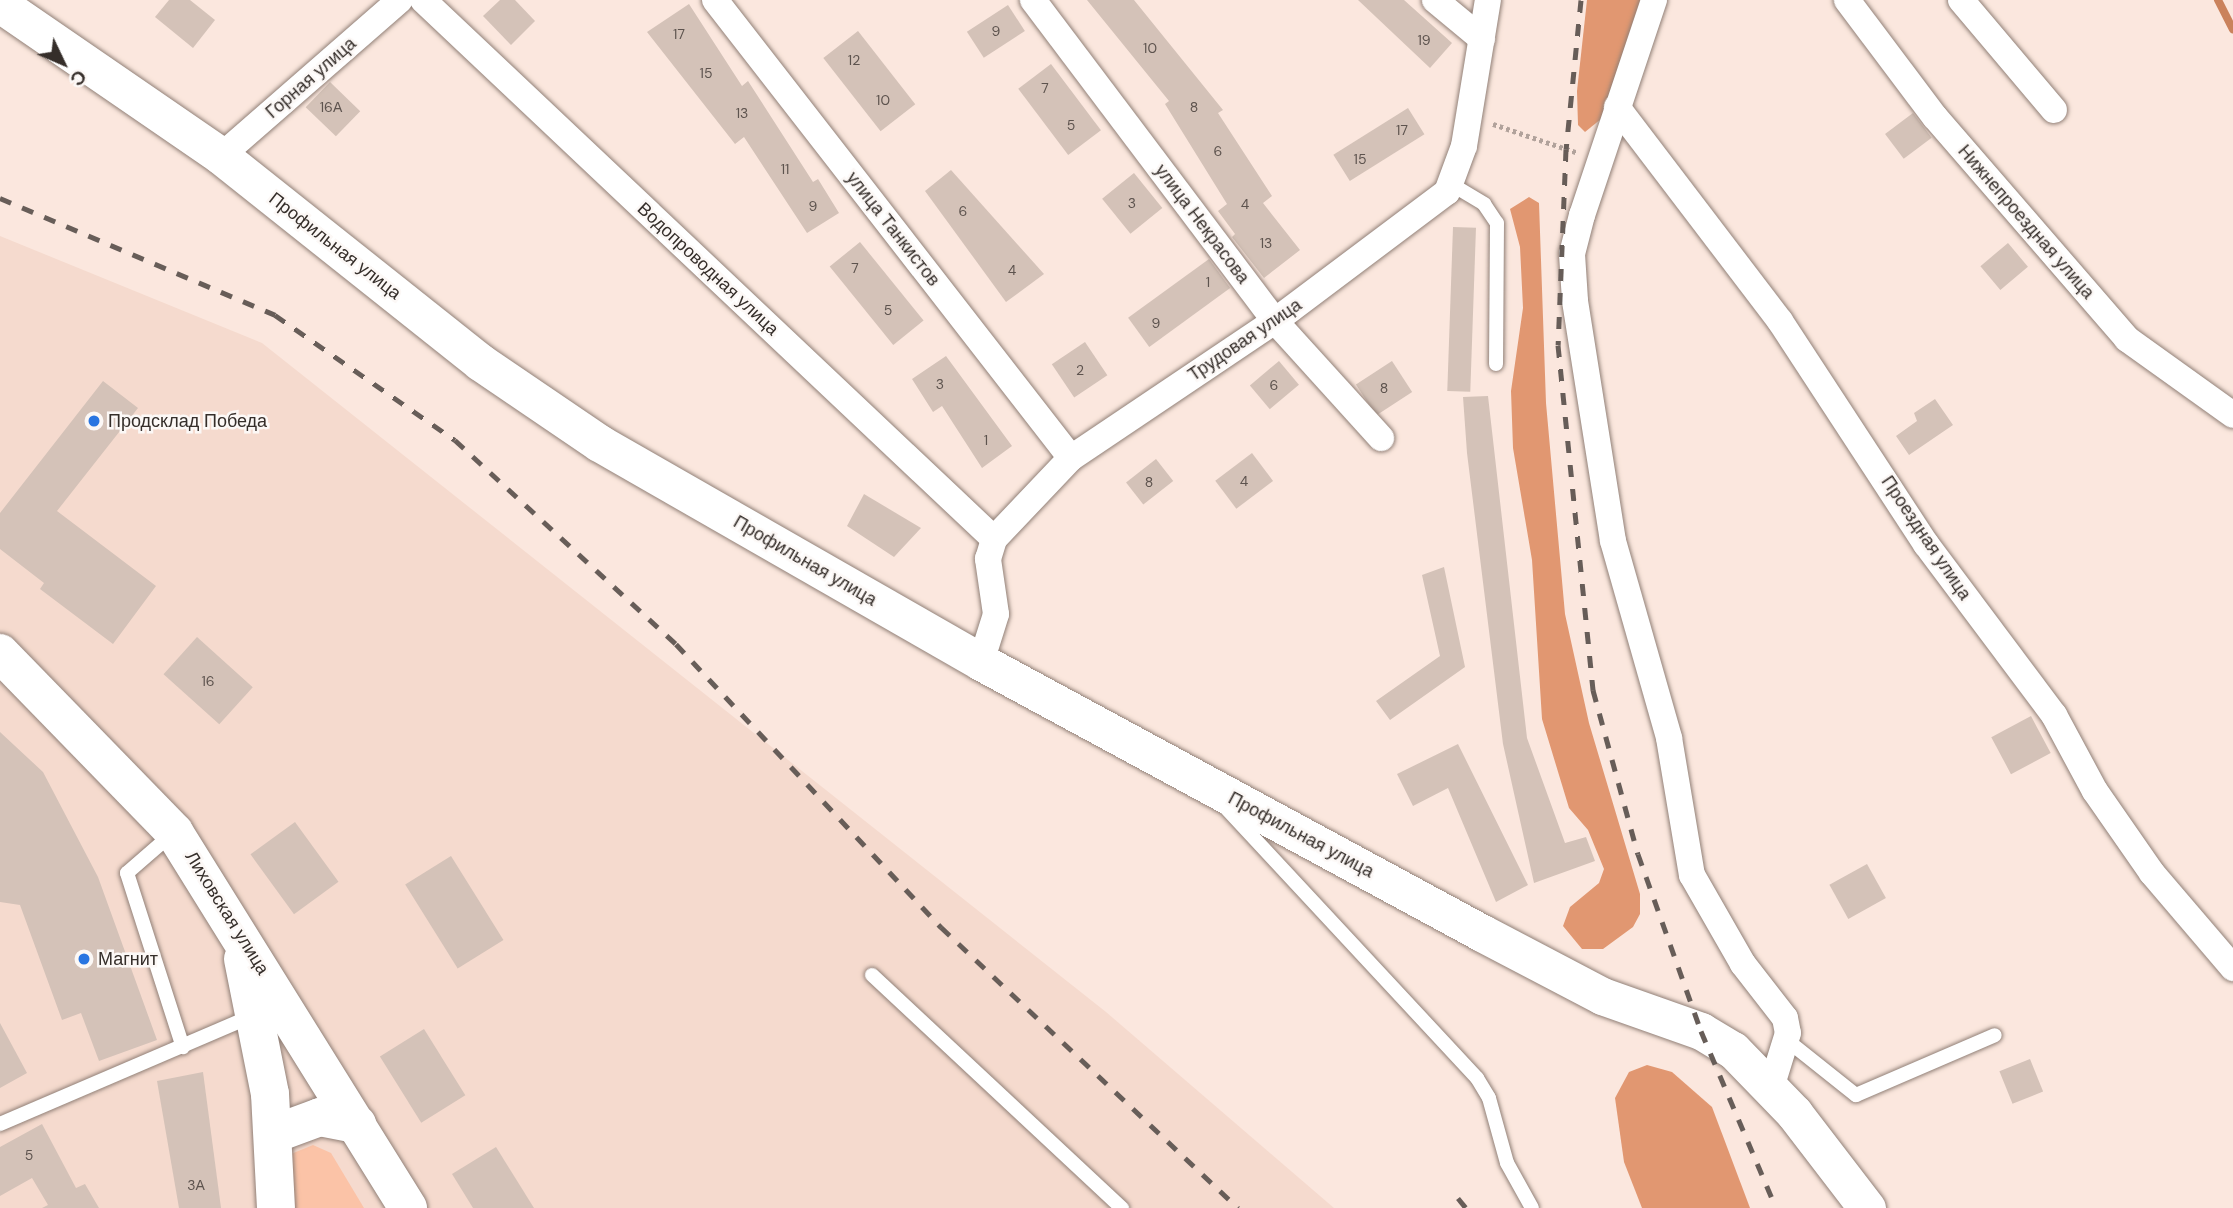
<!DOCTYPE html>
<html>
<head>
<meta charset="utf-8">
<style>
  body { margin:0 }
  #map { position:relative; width:2233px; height:1208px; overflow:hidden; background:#fbe7de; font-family:"DM Sans",sans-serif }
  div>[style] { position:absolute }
  .built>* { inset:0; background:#f5dace }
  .green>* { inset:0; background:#fbc3a7 }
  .forest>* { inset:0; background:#e19771 }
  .stream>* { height:8px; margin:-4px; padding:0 4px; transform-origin:4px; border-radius:4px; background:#ca825c }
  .building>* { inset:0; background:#d4c2b8; transform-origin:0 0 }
  .path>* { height:4.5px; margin-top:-2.25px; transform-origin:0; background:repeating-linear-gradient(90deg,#b1a29b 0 3.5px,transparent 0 7px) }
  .roads { filter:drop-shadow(0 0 2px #918077) drop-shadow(0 0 2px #918077) }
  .lane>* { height:14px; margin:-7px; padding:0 7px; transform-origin:7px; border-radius:7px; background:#fff }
  .street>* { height:26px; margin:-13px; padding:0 13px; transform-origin:13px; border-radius:13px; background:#fff }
  .secondary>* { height:37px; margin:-18.5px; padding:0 18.5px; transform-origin:18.5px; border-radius:18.5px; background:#fff }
  .primary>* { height:38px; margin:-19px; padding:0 19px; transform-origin:19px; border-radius:19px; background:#fff }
  .rail>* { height:5px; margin-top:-2.5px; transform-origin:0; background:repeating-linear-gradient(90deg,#675d58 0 12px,transparent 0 24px) }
  .dots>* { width:19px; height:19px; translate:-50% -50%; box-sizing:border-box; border:4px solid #fcf8f6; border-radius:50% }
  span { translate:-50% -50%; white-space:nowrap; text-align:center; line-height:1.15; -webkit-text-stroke:5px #fcf8f6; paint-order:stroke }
  .number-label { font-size:14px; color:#5d534e }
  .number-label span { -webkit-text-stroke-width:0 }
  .street-label { font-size:18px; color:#352e2a }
  .poi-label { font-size:18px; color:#352e2a }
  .left { translate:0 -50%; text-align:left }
  .north { position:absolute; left:28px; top:28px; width:70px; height:70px; -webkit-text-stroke:5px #fcf8f6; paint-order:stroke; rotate:134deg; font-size:19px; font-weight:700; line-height:28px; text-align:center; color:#352e2a }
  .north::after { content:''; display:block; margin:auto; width:24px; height:32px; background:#352e2a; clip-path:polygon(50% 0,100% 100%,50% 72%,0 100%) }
</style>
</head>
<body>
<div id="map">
  <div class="built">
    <i style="clip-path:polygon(0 236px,262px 343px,1106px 1012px,1334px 1208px,0 1208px)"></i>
  </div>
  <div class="green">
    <i style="clip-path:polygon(313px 1145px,331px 1153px,364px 1208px,289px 1208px,291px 1154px)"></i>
  </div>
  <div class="forest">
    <i style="clip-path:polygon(1587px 0,1644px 0,1601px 119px,1585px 132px,1578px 125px,1577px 91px)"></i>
    <i style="clip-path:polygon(1529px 197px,1539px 203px,1546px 403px,1565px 614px,1589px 723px,1640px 894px,1640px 914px,1633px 927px,1603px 949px,1582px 949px,1563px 926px,1570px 907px,1599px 883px,1604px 869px,1588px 830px,1569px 808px,1542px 719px,1532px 560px,1513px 448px,1511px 391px,1523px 308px,1520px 247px,1510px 209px)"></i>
    <i style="clip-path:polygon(1647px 1065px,1672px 1072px,1712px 1107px,1750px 1208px,1642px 1208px,1624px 1162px,1615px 1098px,1629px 1072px)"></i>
  </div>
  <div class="stream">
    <i style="left:2218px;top:0;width:33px;rotate:63deg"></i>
  </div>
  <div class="building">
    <i style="clip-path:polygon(169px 0,190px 0,215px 20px,193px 48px,155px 17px)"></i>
    <i style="clip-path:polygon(500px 0,515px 0,535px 21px,511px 45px,483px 16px)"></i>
    <i style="clip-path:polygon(1087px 0,1134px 0,1223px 110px,1218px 113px,1272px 196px,1263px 203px,1300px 250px,1264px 278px,1232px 237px,1235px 234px,1218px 211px,1227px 204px,1165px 104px,1169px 101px)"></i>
    <i style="clip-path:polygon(1358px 0,1404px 0,1452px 43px,1430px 68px)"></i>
    <i style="clip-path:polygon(689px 4px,742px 86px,748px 81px,813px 182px,818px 179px,839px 213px,807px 233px,744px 137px,735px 144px,647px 32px)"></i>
    <i style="left:1008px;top:5px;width:31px;height:49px;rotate:57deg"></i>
    <i style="left:858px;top:31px;width:93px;height:44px;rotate:52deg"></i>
    <i style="left:1051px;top:64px;width:83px;height:41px;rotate:53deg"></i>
    <i style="left:330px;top:82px;width:42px;height:35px;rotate:44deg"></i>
    <i style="left:1408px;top:108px;width:31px;height:88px;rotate:58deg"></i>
    <i style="left:1913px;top:113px;width:31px;height:35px;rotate:53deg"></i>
    <i style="clip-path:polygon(951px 170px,1044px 274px,1006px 302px,925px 191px)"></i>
    <i style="left:1134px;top:173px;width:45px;height:41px;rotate:51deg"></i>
    <i style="left:1453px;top:227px;width:23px;height:164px;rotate:2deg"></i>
    <i style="left:860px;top:242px;width:101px;height:39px;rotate:51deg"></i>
    <i style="left:2008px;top:243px;width:31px;height:36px;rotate:50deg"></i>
    <i style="left:1209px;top:259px;width:36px;height:100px;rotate:54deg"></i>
    <i style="left:1085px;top:342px;width:40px;height:40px;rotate:56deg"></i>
    <i style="clip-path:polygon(946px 356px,1012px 446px,982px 468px,942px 406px,933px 412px,912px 379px)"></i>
    <i style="left:1279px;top:361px;width:31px;height:38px;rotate:50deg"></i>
    <i style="left:1392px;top:361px;width:37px;height:43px;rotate:57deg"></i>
    <i style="clip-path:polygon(103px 381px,138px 408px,57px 511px,156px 586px,113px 644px,40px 589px,44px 583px,0 549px,0 513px)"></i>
    <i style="clip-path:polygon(1488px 396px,1527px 738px,1565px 843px,1586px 837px,1595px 861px,1534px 883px,1503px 744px,1467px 453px,1463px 397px)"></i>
    <i style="clip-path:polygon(1935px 399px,1953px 425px,1909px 455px,1896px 436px,1917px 421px,1914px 413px)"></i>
    <i style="left:1252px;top:453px;width:35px;height:46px;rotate:53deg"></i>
    <i style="left:1156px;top:459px;width:28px;height:38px;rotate:52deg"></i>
    <i style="clip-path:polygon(864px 494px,921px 528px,894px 557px,847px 526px)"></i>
    <i style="clip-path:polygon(1444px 567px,1465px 667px,1390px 720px,1376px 701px,1440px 656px,1422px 575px)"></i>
    <i style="left:197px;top:637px;width:75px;height:50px;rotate:42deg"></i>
    <i style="left:2031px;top:716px;width:42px;height:45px;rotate:62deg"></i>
    <i style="clip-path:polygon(0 732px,43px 772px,98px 877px,157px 1040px,99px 1061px,81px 1013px,62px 1020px,20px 905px,0 902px)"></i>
    <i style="clip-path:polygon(1458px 744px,1528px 885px,1496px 902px,1448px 788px,1413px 806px,1397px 774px)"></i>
    <i style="left:295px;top:822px;width:74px;height:55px;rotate:54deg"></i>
    <i style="left:451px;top:856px;width:99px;height:54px;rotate:58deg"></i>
    <i style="left:1867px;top:864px;width:39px;height:43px;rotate:61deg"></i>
    <i style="clip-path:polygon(0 1023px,27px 1073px,0 1088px)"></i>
    <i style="left:424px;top:1029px;width:78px;height:52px;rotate:58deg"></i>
    <i style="left:2030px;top:1059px;width:35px;height:33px;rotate:68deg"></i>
    <i style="clip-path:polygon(203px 1072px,221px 1208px,179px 1208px,157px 1081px)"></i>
    <i style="clip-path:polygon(42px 1124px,76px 1188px,85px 1184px,99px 1208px,42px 1208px,48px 1205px,32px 1178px,0 1196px,0 1147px)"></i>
    <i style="clip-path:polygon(496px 1147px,534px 1208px,473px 1208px,452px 1174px)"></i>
  </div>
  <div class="path">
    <i style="left:1493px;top:124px;width:90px;rotate:18.8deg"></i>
  </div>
  <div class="roads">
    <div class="lane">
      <i style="left:1451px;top:184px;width:39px;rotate:31deg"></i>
      <i style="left:1484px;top:204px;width:23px;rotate:56deg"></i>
      <i style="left:1497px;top:223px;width:141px;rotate:90.4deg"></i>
      <i style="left:1226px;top:808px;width:369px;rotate:47.1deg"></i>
      <i style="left:1477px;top:1078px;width:23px;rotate:59deg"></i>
      <i style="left:1489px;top:1098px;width:67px;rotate:74.5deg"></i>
      <i style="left:1507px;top:1163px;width:51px;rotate:60.9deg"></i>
      <i style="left:173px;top:833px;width:61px;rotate:139deg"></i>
      <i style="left:127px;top:873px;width:183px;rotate:72.2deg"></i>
      <i style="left:872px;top:975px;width:342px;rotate:43deg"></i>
      <i style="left:1788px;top:1041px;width:87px;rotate:38.5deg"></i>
      <i style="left:1856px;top:1095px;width:151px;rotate:-23.3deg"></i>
      <i style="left:0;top:1124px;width:274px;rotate:-23.2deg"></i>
    </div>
    <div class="street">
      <i style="left:423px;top:0;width:785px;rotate:43.35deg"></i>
      <i style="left:715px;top:0;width:580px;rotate:52.14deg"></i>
      <i style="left:1033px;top:0;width:402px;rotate:53deg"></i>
      <i style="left:1275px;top:321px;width:158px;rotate:47.8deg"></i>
      <i style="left:1435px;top:0;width:61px;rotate:39.7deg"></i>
      <i style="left:1654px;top:0;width:227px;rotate:108.5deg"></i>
      <i style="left:1582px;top:215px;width:40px;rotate:104.4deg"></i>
      <i style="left:1572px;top:254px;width:47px;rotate:86.3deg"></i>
      <i style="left:1575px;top:301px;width:243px;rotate:81deg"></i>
      <i style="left:1613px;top:541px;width:205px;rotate:74.1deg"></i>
      <i style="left:1669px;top:738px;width:139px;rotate:80.5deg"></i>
      <i style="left:1692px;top:875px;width:103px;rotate:60.2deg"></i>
      <i style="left:1743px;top:964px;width:68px;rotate:52.1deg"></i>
      <i style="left:1785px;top:1018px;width:15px;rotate:79deg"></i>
      <i style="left:1788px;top:1033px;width:58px;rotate:107.2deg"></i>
      <i style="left:1847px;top:0;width:146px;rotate:53.1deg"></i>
      <i style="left:1935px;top:117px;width:294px;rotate:49.1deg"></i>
      <i style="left:2127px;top:339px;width:130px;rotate:35.6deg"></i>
      <i style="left:1961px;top:0;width:144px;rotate:49.8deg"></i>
      <i style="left:1617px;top:107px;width:269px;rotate:52.7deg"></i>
      <i style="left:1780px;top:321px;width:267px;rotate:56.8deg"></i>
      <i style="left:1926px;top:544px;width:214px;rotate:53.2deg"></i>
      <i style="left:2054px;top:715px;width:86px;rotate:61.7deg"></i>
      <i style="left:2095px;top:791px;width:100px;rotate:55.2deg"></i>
      <i style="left:2152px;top:873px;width:125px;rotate:49.5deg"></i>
      <i style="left:221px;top:156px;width:237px;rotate:-41.1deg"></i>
      <i style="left:981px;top:662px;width:50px;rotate:-72.6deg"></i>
      <i style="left:996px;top:614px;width:56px;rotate:-98.3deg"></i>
      <i style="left:988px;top:559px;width:21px;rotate:-73deg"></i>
      <i style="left:994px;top:539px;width:112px;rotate:-46.5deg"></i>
      <i style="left:1071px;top:458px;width:246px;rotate:-33.9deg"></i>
      <i style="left:1275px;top:321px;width:215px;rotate:-36.9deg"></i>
      <i style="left:1447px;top:192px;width:49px;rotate:-69.7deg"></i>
      <i style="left:1464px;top:146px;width:148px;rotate:-80.7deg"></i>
    </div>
    <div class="secondary">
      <i style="left:0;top:4px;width:268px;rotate:34.5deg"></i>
      <i style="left:221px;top:156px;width:331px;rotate:38.5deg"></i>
      <i style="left:480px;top:362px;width:144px;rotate:34.2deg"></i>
      <i style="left:599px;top:443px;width:440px;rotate:29.8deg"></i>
      <i style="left:981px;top:662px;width:570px;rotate:28.41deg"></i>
      <i style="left:1482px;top:933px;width:136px;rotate:27.7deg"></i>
      <i style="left:1602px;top:996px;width:105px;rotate:19.5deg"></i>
      <i style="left:1701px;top:1031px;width:37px;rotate:31deg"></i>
      <i style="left:1733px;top:1050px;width:88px;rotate:45.9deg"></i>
      <i style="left:1794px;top:1113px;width:120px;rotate:52.5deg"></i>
    </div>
    <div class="primary">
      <i style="left:0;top:653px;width:250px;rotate:45.8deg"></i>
      <i style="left:174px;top:832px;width:443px;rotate:58.1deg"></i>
      <i style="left:243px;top:959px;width:138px;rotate:78.7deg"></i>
      <i style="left:270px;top:1094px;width:114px;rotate:87deg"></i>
      <i style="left:274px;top:1134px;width:49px;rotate:-20.3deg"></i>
      <i style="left:320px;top:1117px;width:38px;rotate:11deg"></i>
    </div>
  </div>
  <div class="rail">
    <i style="left:1581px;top:0;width:150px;rotate:95.7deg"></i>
    <i style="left:1566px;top:149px;width:196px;rotate:92.3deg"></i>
    <i style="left:1558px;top:345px;width:347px;rotate:84.2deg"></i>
    <i style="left:1593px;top:690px;width:170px;rotate:74.7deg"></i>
    <i style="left:1638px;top:854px;width:188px;rotate:70.4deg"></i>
    <i style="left:1701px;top:1031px;width:192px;rotate:67deg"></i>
    <i style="left:0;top:198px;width:299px;rotate:23deg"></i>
    <i style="left:275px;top:315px;width:219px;rotate:34.8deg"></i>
    <i style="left:455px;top:440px;width:301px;rotate:42.7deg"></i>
    <i style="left:676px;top:644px;width:388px;rotate:46.9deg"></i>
    <i style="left:941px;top:927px;width:409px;rotate:43.4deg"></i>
    <i style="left:1458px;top:1198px;width:13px;rotate:51deg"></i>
  </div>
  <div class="dots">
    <i style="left:94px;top:421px;background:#2975e1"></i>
    <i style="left:84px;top:959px;background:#2975e1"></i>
  </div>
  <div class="number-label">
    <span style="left:996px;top:31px">9</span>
    <span style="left:679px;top:34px">17</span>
    <span style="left:1424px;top:40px">19</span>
    <span style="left:1150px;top:48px">10</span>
    <span style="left:854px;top:60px">12</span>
    <span style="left:706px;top:73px">15</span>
    <span style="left:1045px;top:88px">7</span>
    <span style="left:883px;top:100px">10</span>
    <span style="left:331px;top:107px">16А</span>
    <span style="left:1194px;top:107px">8</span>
    <span style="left:742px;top:113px">13</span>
    <span style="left:1071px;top:125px">5</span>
    <span style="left:1402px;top:130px">17</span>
    <span style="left:1218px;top:151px">6</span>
    <span style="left:1360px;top:159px">15</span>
    <span style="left:785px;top:169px">11</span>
    <span style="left:1132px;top:203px">3</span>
    <span style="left:1245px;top:204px">4</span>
    <span style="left:813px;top:206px">9</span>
    <span style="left:963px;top:211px">6</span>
    <span style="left:1266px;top:243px">13</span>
    <span style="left:855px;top:268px">7</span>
    <span style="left:1012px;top:270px">4</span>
    <span style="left:1208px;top:282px">1</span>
    <span style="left:888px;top:310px">5</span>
    <span style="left:1156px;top:323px">9</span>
    <span style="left:1080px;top:370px">2</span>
    <span style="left:940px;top:384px">3</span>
    <span style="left:1274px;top:385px">6</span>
    <span style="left:1384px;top:388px">8</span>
    <span style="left:986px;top:440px">1</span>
    <span style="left:1244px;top:481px">4</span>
    <span style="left:1149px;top:482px">8</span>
    <span style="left:208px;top:681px">16</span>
    <span style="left:29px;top:1155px">5</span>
    <span style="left:196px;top:1185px">3А</span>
  </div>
  <div class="street-label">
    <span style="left:311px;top:78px;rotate:-41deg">Горная улица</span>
    <span style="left:2026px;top:222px;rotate:49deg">Нижнепроездная улица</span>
    <span style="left:1202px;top:224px;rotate:53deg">улица Некрасова</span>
    <span style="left:893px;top:229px;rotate:52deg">улица Танкистов</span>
    <span style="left:335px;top:246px;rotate:38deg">Профильная улица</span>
    <span style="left:708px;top:269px;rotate:43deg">Водопроводная улица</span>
    <span style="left:1245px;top:340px;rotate:-34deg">Трудовая улица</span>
    <span style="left:1926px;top:538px;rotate:56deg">Проездная улица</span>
    <span style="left:805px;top:561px;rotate:30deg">Профильная улица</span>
    <span style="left:1301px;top:835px;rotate:28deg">Профильная улица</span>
    <span style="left:227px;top:913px;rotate:58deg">Лиховская улица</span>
  </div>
  <div class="poi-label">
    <span class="left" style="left:108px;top:421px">Продсклад Победа</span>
    <span class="left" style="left:98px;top:959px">Магнит</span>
  </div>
  <div class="north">С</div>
</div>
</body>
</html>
